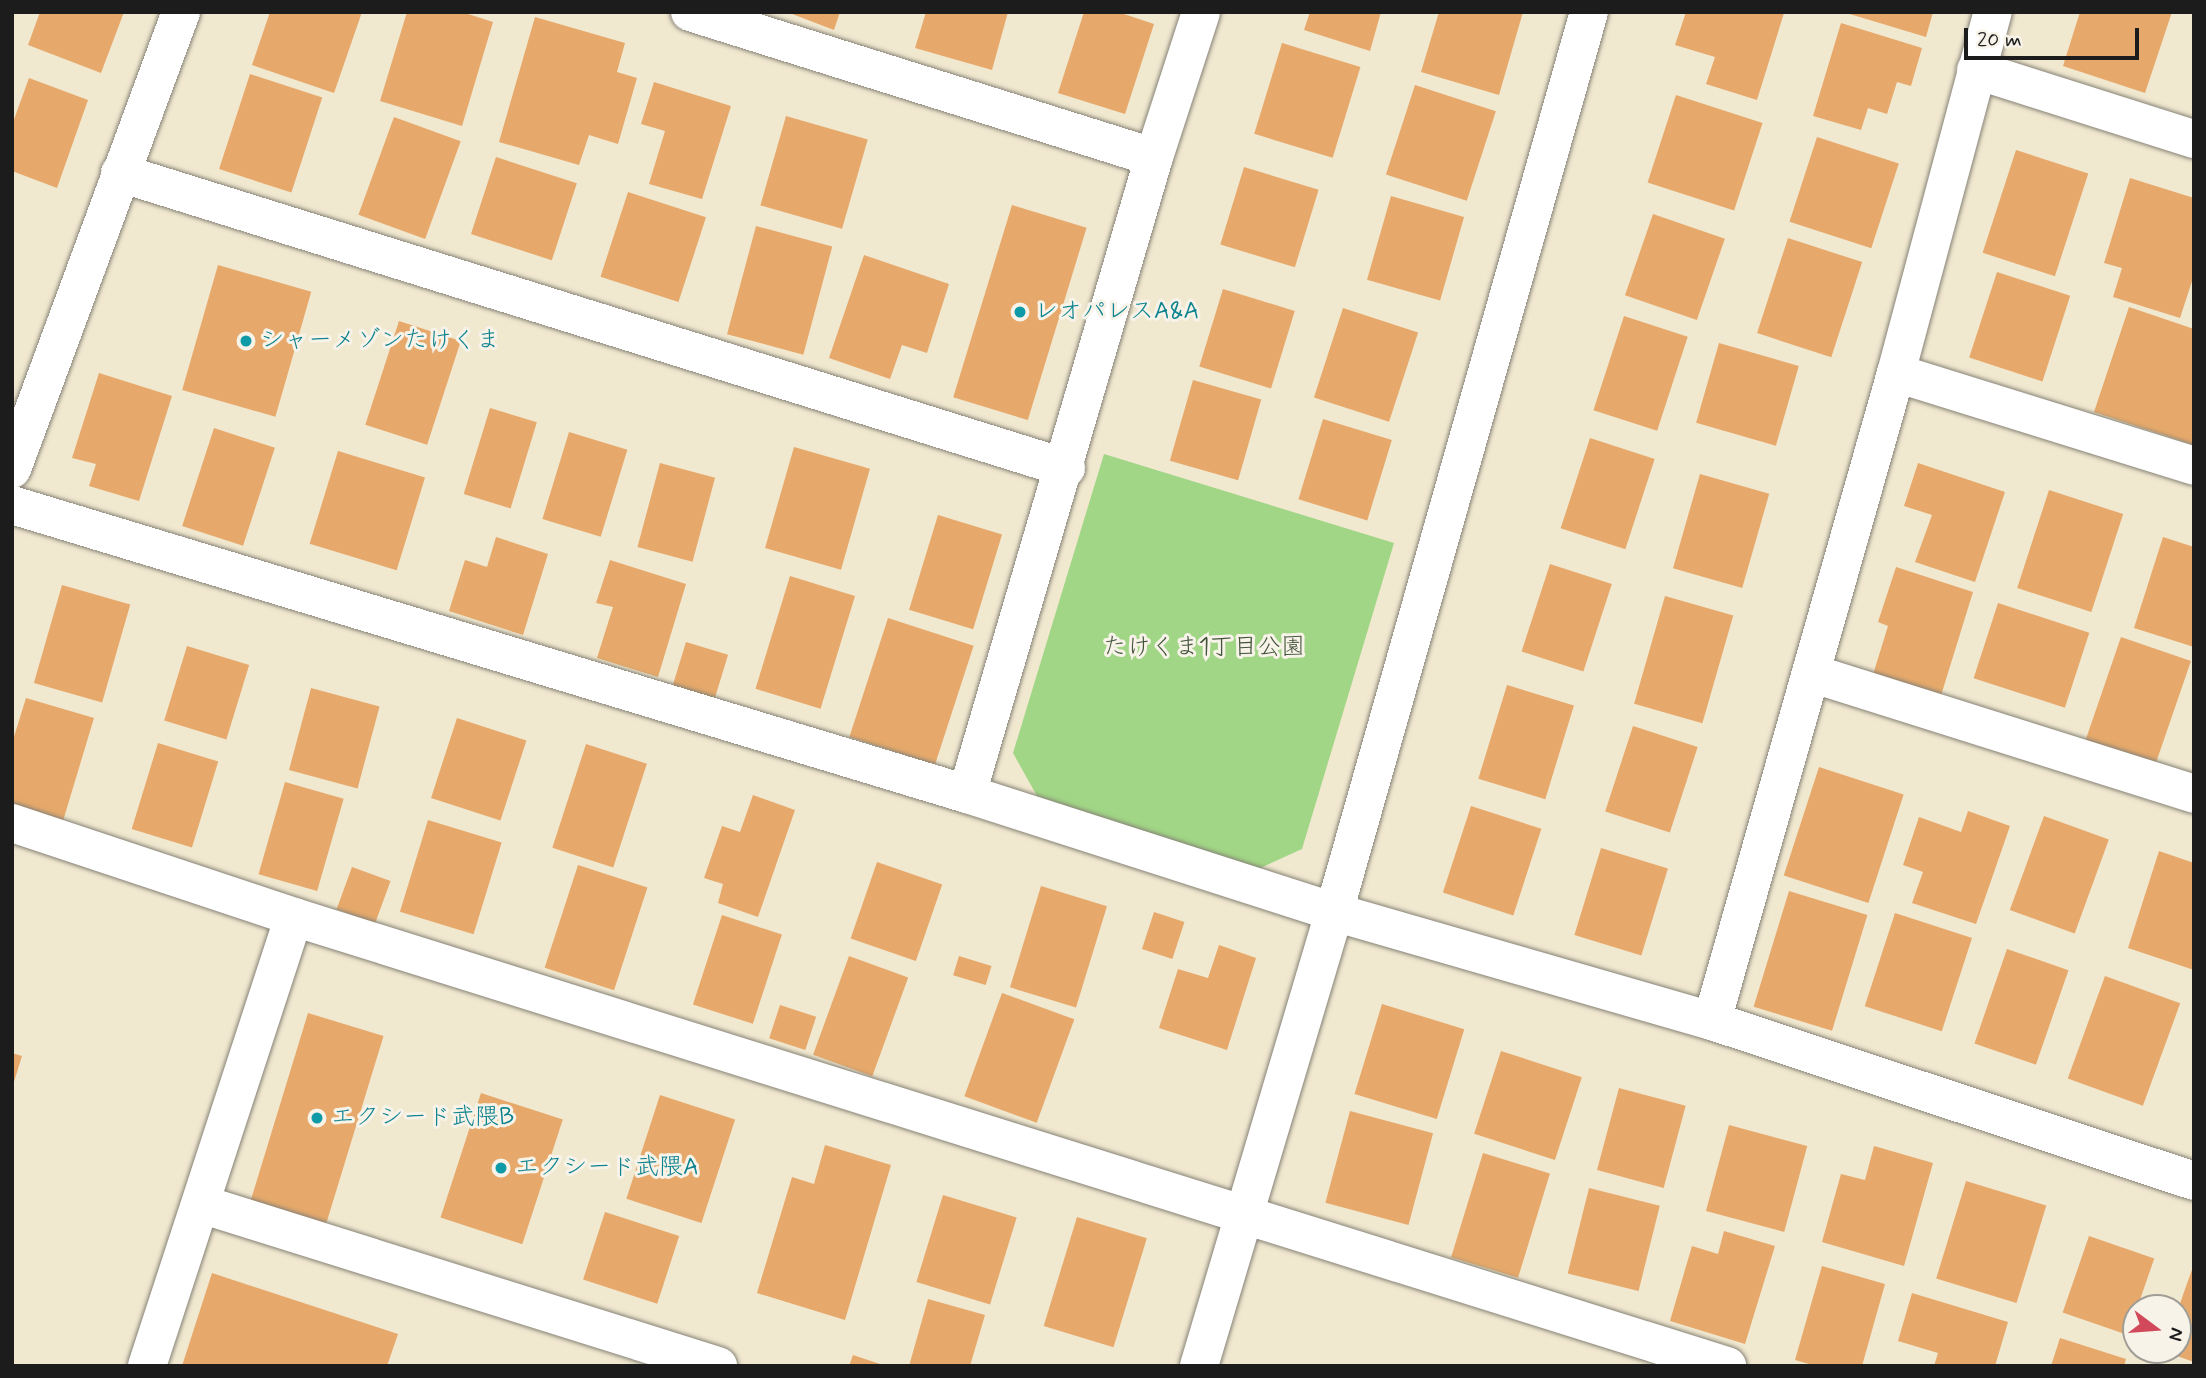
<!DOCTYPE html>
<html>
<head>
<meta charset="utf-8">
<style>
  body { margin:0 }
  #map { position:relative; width:2206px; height:1378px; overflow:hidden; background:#f1e8d0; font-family:Mynerve,"Klee One",sans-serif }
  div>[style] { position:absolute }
  .green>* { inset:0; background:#a1d686 }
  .building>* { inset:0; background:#e6a96b; transform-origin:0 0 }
  .roads { filter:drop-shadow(0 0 2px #868276) drop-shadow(0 0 2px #868276) }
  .minor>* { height:38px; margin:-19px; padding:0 19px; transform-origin:19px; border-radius:19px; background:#fff }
  .dots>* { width:19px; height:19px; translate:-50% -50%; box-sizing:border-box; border:4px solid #f7f3e8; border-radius:50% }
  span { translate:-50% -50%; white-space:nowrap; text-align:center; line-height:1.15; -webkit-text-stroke:6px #f7f3e8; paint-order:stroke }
  .culture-label { font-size:24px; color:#0d838f }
  .left { translate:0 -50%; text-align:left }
  .park-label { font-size:24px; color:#44543c }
  .frame { position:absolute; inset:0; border:14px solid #1c1c1c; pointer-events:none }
  .north { position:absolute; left:2122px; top:1294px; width:70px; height:70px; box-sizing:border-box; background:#f7f3e8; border:2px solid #9f9d96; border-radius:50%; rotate:106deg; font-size:19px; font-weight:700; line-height:28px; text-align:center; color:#1c1c1c }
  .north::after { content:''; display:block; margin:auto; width:24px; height:32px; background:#d1495b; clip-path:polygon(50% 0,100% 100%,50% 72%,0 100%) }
  .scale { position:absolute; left:1964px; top:28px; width:175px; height:32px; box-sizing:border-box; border:4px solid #1c1c1c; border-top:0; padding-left:9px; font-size:21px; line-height:24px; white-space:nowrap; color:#1c1c1c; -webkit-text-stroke:5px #f7f3e8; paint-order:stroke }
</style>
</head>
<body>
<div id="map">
  <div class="green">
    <i style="clip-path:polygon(1104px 454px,1394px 543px,1302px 849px,1258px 869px,1037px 796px,1013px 753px)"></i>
  </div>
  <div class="building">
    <i style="clip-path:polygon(40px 12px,124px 12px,101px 73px,28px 45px)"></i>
    <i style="clip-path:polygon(270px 12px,362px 12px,334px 93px,252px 65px)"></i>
    <i style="clip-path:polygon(407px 12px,462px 12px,493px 22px,462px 126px,380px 101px)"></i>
    <i style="clip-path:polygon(787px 12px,840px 12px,834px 30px)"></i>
    <i style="clip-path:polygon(926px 12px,1008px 12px,992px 70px,915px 48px)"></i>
    <i style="clip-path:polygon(1084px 12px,1118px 12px,1154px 24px,1125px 114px,1058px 93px)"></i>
    <i style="clip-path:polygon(1310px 12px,1381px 12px,1370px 51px,1304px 30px)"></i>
    <i style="clip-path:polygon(1439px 12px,1523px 12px,1499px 95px,1421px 72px)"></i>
    <i style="clip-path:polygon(1686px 12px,1784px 13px,1757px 100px,1706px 84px,1715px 57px,1675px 45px)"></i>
    <i style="clip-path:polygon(1843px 12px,1933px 12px,1926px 37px)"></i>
    <i style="clip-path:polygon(2080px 12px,2172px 12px,2145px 93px,2063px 66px)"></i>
    <i style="clip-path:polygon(535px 17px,625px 43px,617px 72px,637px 78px,618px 144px,589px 135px,579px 165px,499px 142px)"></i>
    <i style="clip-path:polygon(1841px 23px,1922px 48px,1911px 86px,1897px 82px,1887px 114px,1868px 108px,1861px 130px,1813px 116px)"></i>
    <i style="left:1282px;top:43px;width:82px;height:95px;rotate:17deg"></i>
    <i style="left:250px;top:74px;width:76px;height:100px;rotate:18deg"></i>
    <i style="clip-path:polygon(29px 78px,88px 100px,57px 188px,12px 171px,12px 125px)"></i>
    <i style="clip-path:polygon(654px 82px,731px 106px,702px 199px,649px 184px,665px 131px,641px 124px)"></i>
    <i style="left:1415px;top:85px;width:85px;height:94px;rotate:18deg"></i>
    <i style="left:1676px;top:95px;width:91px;height:92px;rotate:18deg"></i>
    <i style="left:786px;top:116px;width:85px;height:93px;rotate:16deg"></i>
    <i style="left:394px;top:117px;width:71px;height:104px;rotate:20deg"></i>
    <i style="left:1817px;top:137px;width:86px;height:89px;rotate:18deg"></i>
    <i style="left:2016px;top:150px;width:76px;height:108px;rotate:18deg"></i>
    <i style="left:496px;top:157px;width:85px;height:81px;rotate:18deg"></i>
    <i style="left:1244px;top:167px;width:78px;height:81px;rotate:17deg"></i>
    <i style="clip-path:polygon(2130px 178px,2194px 198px,2194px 275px,2180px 318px,2113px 297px,2122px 268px,2104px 263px)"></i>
    <i style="left:628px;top:192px;width:82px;height:89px;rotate:18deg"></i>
    <i style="left:1391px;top:196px;width:76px;height:87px;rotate:16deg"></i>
    <i style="left:1012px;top:205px;width:78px;height:201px;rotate:17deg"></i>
    <i style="left:1653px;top:214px;width:76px;height:86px;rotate:19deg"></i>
    <i style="left:756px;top:226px;width:79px;height:112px;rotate:15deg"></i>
    <i style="left:1788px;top:238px;width:78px;height:100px;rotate:18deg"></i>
    <i style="clip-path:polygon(864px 255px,949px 284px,927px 353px,902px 345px,890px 379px,829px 358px)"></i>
    <i style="left:218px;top:265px;width:97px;height:130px;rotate:16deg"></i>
    <i style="left:1997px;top:272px;width:77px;height:90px;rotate:18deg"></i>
    <i style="left:1223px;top:289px;width:75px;height:81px;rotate:17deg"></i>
    <i style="clip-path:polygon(2129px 307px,2194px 329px,2194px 445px,2094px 412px)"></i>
    <i style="left:1343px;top:308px;width:79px;height:94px;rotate:18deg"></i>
    <i style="left:1624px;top:316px;width:67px;height:99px;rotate:18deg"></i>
    <i style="left:399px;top:321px;width:65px;height:109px;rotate:18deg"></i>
    <i style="left:1719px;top:343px;width:83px;height:83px;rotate:16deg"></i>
    <i style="clip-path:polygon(99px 373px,172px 396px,139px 501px,89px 486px,96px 464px,72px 458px)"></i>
    <i style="left:1193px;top:380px;width:71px;height:84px;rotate:16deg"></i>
    <i style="left:490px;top:408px;width:49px;height:90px;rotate:17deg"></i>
    <i style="left:1323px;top:419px;width:72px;height:84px;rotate:17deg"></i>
    <i style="left:214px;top:428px;width:64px;height:103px;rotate:18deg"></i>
    <i style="left:569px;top:432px;width:61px;height:91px;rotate:17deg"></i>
    <i style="left:1590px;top:438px;width:68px;height:95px;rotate:18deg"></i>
    <i style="left:794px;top:447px;width:79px;height:105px;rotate:16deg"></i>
    <i style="left:338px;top:451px;width:91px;height:97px;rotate:17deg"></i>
    <i style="left:660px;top:463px;width:57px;height:87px;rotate:15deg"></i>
    <i style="clip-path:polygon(1918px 463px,2005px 492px,1975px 582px,1915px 562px,1932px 515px,1904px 506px)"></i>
    <i style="left:1700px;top:474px;width:72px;height:98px;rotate:16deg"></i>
    <i style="left:2049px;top:490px;width:78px;height:103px;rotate:18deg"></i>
    <i style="left:938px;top:515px;width:67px;height:99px;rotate:17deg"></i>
    <i style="clip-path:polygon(496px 537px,548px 554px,523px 635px,449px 611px,465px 560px,487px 567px)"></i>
    <i style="clip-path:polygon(2163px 537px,2194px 547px,2194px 647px,2134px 628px)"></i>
    <i style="clip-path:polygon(610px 560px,686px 584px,658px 677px,597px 658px,613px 607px,596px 603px)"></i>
    <i style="left:1550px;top:564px;width:65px;height:92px;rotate:18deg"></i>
    <i style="clip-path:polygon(1896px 567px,1973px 592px,1939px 702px,1871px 681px,1888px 626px,1878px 622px)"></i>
    <i style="left:790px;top:576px;width:68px;height:118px;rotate:17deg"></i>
    <i style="left:62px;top:585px;width:71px;height:102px;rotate:16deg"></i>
    <i style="left:1665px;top:596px;width:71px;height:112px;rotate:16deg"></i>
    <i style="left:1998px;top:603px;width:96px;height:79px;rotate:18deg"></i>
    <i style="left:888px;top:618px;width:90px;height:125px;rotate:18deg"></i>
    <i style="left:2121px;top:637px;width:74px;height:112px;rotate:19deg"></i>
    <i style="left:686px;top:642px;width:44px;height:50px;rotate:17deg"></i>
    <i style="left:187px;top:646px;width:65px;height:78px;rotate:17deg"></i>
    <i style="left:1507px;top:685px;width:70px;height:98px;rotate:17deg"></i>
    <i style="left:311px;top:688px;width:71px;height:85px;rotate:15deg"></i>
    <i style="clip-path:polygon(26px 698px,94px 718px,63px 821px,12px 806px,12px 743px)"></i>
    <i style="left:457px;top:718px;width:73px;height:84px;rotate:18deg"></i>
    <i style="left:1633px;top:726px;width:68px;height:90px;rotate:18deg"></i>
    <i style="left:158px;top:743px;width:63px;height:90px;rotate:17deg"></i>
    <i style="left:586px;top:744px;width:64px;height:109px;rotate:18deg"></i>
    <i style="left:1819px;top:767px;width:89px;height:114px;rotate:18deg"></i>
    <i style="left:285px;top:782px;width:61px;height:96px;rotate:16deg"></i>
    <i style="clip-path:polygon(753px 795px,795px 810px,758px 917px,718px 903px,723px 884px,704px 878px,722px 826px,740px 832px)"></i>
    <i style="left:1471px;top:806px;width:74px;height:91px;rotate:18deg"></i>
    <i style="clip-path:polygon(1968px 811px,2010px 826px,1976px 924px,1912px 903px,1923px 872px,1903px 865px,1919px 817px,1961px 832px)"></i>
    <i style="left:2044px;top:816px;width:69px;height:100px;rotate:20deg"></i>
    <i style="left:428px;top:820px;width:77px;height:96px;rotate:17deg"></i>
    <i style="left:1601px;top:848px;width:70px;height:91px;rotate:17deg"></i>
    <i style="clip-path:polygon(2159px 851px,2194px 863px,2194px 970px,2128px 948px)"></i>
    <i style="left:877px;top:862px;width:69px;height:81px;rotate:19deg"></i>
    <i style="left:578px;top:865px;width:73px;height:108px;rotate:18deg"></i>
    <i style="left:352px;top:867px;width:41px;height:45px;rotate:20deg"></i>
    <i style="left:1041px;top:886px;width:69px;height:106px;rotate:17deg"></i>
    <i style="left:1789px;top:891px;width:82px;height:121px;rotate:17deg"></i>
    <i style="left:1154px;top:912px;width:32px;height:39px;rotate:18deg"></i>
    <i style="left:1895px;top:913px;width:81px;height:98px;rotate:18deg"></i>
    <i style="left:722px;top:915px;width:63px;height:94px;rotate:18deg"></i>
    <i style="clip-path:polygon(1219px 945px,1256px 958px,1227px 1050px,1159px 1028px,1178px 969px,1208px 978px)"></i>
    <i style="left:2007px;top:949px;width:65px;height:100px;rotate:19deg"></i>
    <i style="left:849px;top:956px;width:63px;height:105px;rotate:20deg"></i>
    <i style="left:959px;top:956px;width:34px;height:20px;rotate:17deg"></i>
    <i style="left:2105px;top:976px;width:80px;height:109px;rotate:20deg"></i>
    <i style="left:1002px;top:993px;width:77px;height:110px;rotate:20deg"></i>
    <i style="left:1382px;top:1004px;width:86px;height:94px;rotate:17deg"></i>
    <i style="left:780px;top:1005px;width:38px;height:35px;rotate:18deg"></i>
    <i style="left:308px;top:1013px;width:79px;height:196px;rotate:17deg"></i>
    <i style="left:1501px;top:1051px;width:85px;height:87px;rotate:18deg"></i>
    <i style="clip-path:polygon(12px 1053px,22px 1056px,13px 1085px,12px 1084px)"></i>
    <i style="left:1619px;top:1088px;width:69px;height:85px;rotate:15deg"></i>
    <i style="left:481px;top:1093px;width:86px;height:131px;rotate:18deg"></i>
    <i style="left:660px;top:1095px;width:79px;height:109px;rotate:18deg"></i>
    <i style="left:1350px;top:1111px;width:86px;height:95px;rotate:15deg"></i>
    <i style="left:1729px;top:1125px;width:81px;height:89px;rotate:15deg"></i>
    <i style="clip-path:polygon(825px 1145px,891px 1165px,845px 1320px,757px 1293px,792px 1177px,814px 1184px)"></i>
    <i style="clip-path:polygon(1874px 1146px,1933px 1163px,1904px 1266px,1822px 1242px,1841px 1174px,1865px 1180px)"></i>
    <i style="left:1483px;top:1153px;width:70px;height:109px;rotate:17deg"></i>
    <i style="left:1966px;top:1181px;width:84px;height:102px;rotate:17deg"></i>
    <i style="left:1589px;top:1188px;width:73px;height:88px;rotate:14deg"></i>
    <i style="left:943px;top:1195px;width:77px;height:91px;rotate:17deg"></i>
    <i style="left:605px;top:1212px;width:78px;height:71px;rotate:18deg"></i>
    <i style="left:1077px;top:1217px;width:73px;height:114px;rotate:17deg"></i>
    <i style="clip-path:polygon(1724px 1231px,1775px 1246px,1745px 1344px,1670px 1321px,1692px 1246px,1718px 1254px)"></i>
    <i style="left:2089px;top:1236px;width:69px;height:81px;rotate:19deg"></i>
    <i style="clip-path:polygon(2194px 1264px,2194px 1362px,2160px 1350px,2178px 1350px,2178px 1309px)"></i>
    <i style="clip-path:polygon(1822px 1266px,1885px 1284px,1862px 1366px,1816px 1366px,1795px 1360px)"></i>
    <i style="clip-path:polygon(212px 1273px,398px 1334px,387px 1366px,182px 1366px)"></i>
    <i style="clip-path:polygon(1912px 1293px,2008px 1322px,1995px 1366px,1934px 1366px,1938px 1353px,1898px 1341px)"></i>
    <i style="clip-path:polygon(928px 1299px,985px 1315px,970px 1366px,909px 1366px)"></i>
    <i style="clip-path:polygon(2060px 1338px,2126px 1359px,2124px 1366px,2051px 1366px)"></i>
    <i style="clip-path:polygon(853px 1355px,883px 1365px,883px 1366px,849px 1366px)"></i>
  </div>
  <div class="roads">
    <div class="minor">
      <i style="left:690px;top:12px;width:486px;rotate:17.4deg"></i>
      <i style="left:1976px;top:70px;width:229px;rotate:17.6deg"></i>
      <i style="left:120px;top:173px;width:991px;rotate:17.32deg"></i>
      <i style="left:1896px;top:373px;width:312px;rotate:17.3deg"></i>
      <i style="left:12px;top:469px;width:487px;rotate:-69.7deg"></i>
      <i style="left:12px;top:505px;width:998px;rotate:16.84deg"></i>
      <i style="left:967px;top:794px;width:386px;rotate:17.8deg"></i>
      <i style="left:1334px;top:912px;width:393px;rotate:16.1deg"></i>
      <i style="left:1712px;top:1021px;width:508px;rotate:18.36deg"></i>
      <i style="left:1811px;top:673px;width:402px;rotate:17.5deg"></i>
      <i style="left:967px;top:794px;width:664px;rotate:-73.64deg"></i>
      <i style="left:1154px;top:157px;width:152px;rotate:-72deg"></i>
      <i style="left:12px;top:823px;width:297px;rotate:18.4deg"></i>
      <i style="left:294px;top:917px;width:1502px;rotate:17.4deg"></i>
      <i style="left:1712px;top:1021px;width:674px;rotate:-74.15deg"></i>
      <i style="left:1896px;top:373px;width:374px;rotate:-75deg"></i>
      <i style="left:201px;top:1204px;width:542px;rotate:17.4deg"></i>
      <i style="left:147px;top:1366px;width:472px;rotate:-71.9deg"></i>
      <i style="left:1199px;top:1366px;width:474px;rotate:-73.4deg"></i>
      <i style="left:1334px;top:912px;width:935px;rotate:-74.18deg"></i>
    </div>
  </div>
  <div class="dots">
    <i style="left:1020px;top:312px;background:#0f9aa8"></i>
    <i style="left:246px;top:341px;background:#0f9aa8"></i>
    <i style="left:317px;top:1118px;background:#0f9aa8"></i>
    <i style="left:501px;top:1168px;background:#0f9aa8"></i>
  </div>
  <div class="culture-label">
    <span class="left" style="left:1034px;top:312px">レオパレスA&amp;A</span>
    <span class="left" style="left:260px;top:341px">シャーメゾンたけくま</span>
    <span class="left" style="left:331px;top:1118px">エクシード武隈B</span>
    <span class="left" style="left:515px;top:1168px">エクシード武隈A</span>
  </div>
  <div class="park-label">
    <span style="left:1204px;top:648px">たけくま1丁目公園</span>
  </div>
  <div class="frame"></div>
  <div class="north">N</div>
  <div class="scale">20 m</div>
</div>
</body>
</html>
